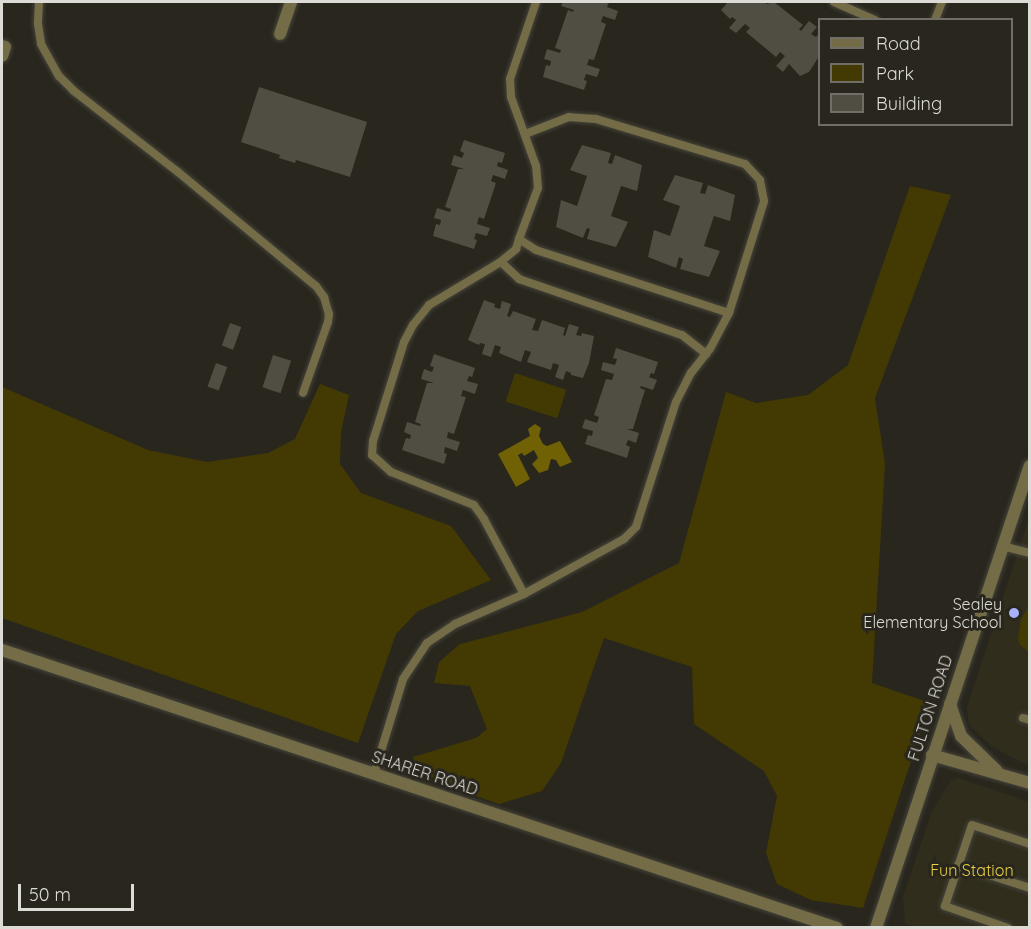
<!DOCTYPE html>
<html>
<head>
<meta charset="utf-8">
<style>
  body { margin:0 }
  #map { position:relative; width:1031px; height:929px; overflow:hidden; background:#28261d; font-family:Quicksand,sans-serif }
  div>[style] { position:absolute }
  .built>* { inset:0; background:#302d1d }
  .green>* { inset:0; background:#433a03; transform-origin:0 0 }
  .water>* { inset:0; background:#706105 }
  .building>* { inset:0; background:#504e43; transform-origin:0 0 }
  .roads { filter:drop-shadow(0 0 2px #45433a) drop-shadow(0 0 2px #45433a) }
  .service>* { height:8px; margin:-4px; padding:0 4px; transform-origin:4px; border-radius:4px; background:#736c46 }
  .minor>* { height:12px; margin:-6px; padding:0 6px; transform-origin:6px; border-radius:6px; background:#736c46 }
  .tertiary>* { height:12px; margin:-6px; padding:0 6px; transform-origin:6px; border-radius:6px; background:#736c46 }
  .dots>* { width:16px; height:16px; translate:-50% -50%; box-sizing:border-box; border:3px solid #28261d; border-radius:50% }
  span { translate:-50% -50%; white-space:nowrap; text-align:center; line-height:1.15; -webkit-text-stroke:6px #28261d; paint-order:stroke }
  .poi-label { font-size:16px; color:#dcdbd5 }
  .right { translate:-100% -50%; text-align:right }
  .street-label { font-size:16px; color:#dcdbd5 }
  .park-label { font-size:16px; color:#e9d044 }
  .frame { position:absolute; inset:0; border:3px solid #dcdbd5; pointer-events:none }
  .legend { position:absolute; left:818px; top:18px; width:195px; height:108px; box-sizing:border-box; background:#28261d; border:2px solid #706e67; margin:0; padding:8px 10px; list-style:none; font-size:18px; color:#dcdbd5 }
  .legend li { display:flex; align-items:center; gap:12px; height:30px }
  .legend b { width:30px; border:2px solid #706e67 }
  .scale { position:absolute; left:18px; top:884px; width:116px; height:27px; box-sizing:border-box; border:3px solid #dcdbd5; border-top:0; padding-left:8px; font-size:18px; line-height:21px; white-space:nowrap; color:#dcdbd5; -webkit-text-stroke:4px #28261d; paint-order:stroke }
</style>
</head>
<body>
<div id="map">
  <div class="built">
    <i style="clip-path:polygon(1029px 518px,1029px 766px,991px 746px,969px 725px,967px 707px)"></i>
    <i style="clip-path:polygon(958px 778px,1029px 802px,1029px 927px,915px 927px,905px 924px,903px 897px,931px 814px,950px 781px)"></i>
  </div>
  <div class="green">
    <i style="clip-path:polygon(910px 186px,951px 195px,875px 398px,885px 464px,872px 683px,930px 703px,863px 908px,811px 900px,777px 884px,766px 853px,777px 796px,764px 771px,694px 724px,692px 667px,604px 638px,561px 763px,542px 791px,499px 804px,418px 776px,413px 757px,476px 738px,487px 729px,470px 686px,434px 683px,439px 662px,460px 644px,582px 612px,679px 563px,726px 392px,756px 403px,808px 395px,848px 365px)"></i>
    <i style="left:515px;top:373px;width:54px;height:30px;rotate:18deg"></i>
    <i style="clip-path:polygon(320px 384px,349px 395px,341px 432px,340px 464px,361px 493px,451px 526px,491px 580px,418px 611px,396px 634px,358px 743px,2px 618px,2px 387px,148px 450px,207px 462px,268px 453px,295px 439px)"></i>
    <i style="clip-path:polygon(1029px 606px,1029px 652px,1020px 645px,1018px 639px,1021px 619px)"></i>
  </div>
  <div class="water">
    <i style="clip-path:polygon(535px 424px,541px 428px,539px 436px,543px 444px,547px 446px,560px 441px,572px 462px,560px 467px,556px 460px,551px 459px,548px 470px,539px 473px,532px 464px,538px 458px,534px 450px,524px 456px,522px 453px,518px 455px,530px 479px,516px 487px,498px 454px,530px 436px,528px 429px)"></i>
  </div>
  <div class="building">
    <i style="clip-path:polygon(563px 2px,609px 2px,607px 7px,618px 11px,615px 20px,603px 16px,601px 22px,606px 24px,594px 60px,589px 59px,587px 65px,600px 69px,597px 77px,586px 74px,584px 80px,587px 81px,584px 90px,543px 77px,546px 65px,550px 66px,551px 61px,544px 59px,547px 49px,560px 53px,561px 50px,555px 48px,568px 10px,573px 12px,574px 10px,561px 6px)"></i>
    <i style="clip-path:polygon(728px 2px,765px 2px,767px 4px,774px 2px,803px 25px,799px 29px,801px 31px,809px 21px,817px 27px,811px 34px,816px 37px,820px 33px,820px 55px,809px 72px,800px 76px,789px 64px,783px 72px,776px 66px,785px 56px,780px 52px,776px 57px,746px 32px,750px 28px,745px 24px,736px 33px,729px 28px,736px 20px,732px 17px,730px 19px,721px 10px)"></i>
    <i style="clip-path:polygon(259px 87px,367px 122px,350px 177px,296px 160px,295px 163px,279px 158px,280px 155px,241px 142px)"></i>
    <i style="clip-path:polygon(464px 140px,505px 153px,502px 163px,498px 162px,497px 166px,508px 170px,505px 179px,493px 175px,491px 181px,496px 183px,484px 219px,479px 217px,477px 224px,490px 228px,487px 236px,476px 233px,474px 239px,477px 240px,474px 249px,433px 236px,436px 224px,440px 225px,441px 220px,434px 218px,437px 208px,450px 212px,451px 209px,445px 207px,458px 169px,464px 169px,451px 165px,454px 155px,462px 158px,464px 153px,460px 151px)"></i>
    <i style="clip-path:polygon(582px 145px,611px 153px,608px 163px,612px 164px,615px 155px,642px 165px,637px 191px,621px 186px,611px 216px,628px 222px,616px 247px,587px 239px,590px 229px,587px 228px,583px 238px,556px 227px,561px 200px,577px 206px,587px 176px,570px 170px)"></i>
    <i style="clip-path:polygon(675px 175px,703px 183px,700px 193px,705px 194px,708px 185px,735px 195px,730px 221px,714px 216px,704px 246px,720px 251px,709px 277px,680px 269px,683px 259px,679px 257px,676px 268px,648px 257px,654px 230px,670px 236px,680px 206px,663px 200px)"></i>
    <i style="clip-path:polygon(484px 300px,495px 304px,494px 307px,500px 309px,502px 301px,511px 304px,507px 316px,510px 317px,513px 311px,536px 319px,532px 330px,538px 331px,542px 320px,565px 328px,563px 335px,565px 336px,569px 324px,579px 327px,576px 335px,581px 336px,582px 333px,594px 336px,589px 363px,583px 378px,571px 375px,571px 373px,566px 371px,563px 380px,555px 377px,559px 365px,553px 363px,551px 370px,527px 362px,531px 352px,525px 350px,521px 362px,499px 353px,501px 347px,495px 345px,491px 357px,482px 354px,485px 344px,480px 343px,479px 345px,468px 340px)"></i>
    <i style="left:230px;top:323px;width:12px;height:24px;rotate:20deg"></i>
    <i style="clip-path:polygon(616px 348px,658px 362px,654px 374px,651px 373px,649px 377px,657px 380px,653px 390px,641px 386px,640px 388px,645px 390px,633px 429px,627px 429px,639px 433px,636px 443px,628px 440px,626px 445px,630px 447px,627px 458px,585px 444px,588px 435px,592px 436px,593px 431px,582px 428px,585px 419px,597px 423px,599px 417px,594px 415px,606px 379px,612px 380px,614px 374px,601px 370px,603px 362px,615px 365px,617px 359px,613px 358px)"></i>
    <i style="clip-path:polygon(434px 354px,475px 368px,472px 377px,469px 376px,467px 381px,478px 384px,475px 394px,463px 390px,461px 396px,466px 397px,454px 434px,448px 432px,447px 438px,460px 442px,457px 451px,445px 447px,444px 453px,447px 454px,444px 464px,402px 450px,406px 438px,410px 439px,411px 435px,404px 432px,407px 422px,420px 426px,421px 424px,415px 422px,427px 383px,434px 383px,421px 379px,424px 369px,432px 372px,434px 367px,430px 366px)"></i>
    <i style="left:273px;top:355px;width:19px;height:34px;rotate:18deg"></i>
    <i style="left:216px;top:363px;width:12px;height:25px;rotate:20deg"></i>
  </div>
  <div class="roads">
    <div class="service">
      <i style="left:39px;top:2px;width:22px;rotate:93deg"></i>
      <i style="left:38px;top:24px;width:20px;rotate:81deg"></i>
      <i style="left:41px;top:44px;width:37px;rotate:61deg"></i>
      <i style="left:59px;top:76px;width:21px;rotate:45deg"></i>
      <i style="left:74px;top:91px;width:132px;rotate:37.9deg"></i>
      <i style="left:178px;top:172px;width:179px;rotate:39.6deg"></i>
      <i style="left:316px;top:286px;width:14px;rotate:54deg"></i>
      <i style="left:324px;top:297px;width:18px;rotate:74deg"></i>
      <i style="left:329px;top:314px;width:8px;rotate:97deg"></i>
      <i style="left:328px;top:322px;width:75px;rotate:109.4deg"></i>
      <i style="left:834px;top:2px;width:45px;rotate:23.7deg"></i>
      <i style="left:935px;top:20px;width:19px;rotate:-69deg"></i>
      <i style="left:519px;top:239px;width:20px;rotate:33deg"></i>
      <i style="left:536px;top:250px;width:203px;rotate:18.1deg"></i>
      <i style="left:501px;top:262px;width:25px;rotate:43deg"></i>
      <i style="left:519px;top:279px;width:172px;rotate:19deg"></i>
      <i style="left:682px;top:335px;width:31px;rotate:38deg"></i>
      <i style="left:1002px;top:546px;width:29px;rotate:14deg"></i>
      <i style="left:524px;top:594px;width:85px;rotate:-118.1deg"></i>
      <i style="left:484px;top:519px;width:17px;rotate:-126deg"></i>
      <i style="left:474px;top:505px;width:89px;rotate:-158.3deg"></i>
      <i style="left:391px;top:472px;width:25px;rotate:-138deg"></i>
      <i style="left:372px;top:455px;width:14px;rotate:-86deg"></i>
      <i style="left:373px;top:441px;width:104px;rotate:-72.6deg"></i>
      <i style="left:404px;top:342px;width:19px;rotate:-62deg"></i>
      <i style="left:413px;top:325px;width:26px;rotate:-51deg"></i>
      <i style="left:429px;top:305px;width:82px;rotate:-31deg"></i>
      <i style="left:499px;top:263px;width:22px;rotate:-39deg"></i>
      <i style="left:516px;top:249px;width:10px;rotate:-73deg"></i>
      <i style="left:519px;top:239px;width:54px;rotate:-69.6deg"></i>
      <i style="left:538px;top:188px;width:22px;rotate:-95deg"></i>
      <i style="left:536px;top:166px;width:73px;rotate:-109.9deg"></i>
      <i style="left:511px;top:97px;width:18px;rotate:-93deg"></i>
      <i style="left:510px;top:79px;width:81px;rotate:-71.3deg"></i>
      <i style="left:1023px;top:718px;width:7px;rotate:16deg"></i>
      <i style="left:374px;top:774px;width:99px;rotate:-73deg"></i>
      <i style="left:403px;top:679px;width:43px;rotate:-56.3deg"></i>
      <i style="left:427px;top:643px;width:34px;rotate:-34deg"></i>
      <i style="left:455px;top:624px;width:75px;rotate:-23.5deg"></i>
      <i style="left:524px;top:594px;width:114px;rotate:-28.8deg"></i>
      <i style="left:624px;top:539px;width:17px;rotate:-45deg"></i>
      <i style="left:636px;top:527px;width:131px;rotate:-72.3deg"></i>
      <i style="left:676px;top:402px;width:33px;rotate:-63deg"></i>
      <i style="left:691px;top:373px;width:31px;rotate:-52deg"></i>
      <i style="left:710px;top:349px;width:41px;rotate:-62.2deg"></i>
      <i style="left:729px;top:313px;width:117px;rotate:-72.6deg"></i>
      <i style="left:764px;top:201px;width:21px;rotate:-101deg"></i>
      <i style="left:760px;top:180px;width:22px;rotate:-133deg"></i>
      <i style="left:745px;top:164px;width:156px;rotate:-163.2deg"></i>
      <i style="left:596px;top:119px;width:27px;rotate:-176deg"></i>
      <i style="left:569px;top:117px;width:47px;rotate:158.9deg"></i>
      <i style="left:958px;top:865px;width:76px;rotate:17.7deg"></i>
      <i style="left:1008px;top:928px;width:67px;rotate:-160.8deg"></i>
      <i style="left:945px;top:906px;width:85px;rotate:-71.6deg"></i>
      <i style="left:972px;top:825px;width:61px;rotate:18.1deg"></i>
    </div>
    <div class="minor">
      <i style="left:280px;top:34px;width:34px;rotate:-71deg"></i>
      <i style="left:2px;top:46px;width:3px;rotate:18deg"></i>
      <i style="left:5px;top:47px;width:9px;rotate:108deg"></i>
    </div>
    <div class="tertiary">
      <i style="left:2px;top:650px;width:880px;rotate:18.41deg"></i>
      <i style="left:950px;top:704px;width:34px;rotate:71deg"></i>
      <i style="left:961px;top:736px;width:50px;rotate:44.2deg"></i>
      <i style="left:932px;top:755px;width:102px;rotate:15.9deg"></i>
      <i style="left:876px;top:928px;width:487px;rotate:-71.6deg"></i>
    </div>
  </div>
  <div class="dots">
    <i style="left:1014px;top:613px;background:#a8b0fc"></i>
  </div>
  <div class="poi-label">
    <span class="right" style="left:1002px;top:613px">Sealey<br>Elementary School</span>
  </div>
  <div class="street-label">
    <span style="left:930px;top:708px;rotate:-72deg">FULTON ROAD</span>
    <span style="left:425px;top:773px;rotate:18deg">SHARER ROAD</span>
  </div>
  <div class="park-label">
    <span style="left:972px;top:870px">Fun Station</span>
  </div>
  <div class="frame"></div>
  <ul class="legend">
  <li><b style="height:8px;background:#736c46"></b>Road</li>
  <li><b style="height:16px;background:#433a03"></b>Park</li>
  <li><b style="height:16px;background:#504e43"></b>Building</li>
  </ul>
  <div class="scale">50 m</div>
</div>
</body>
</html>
